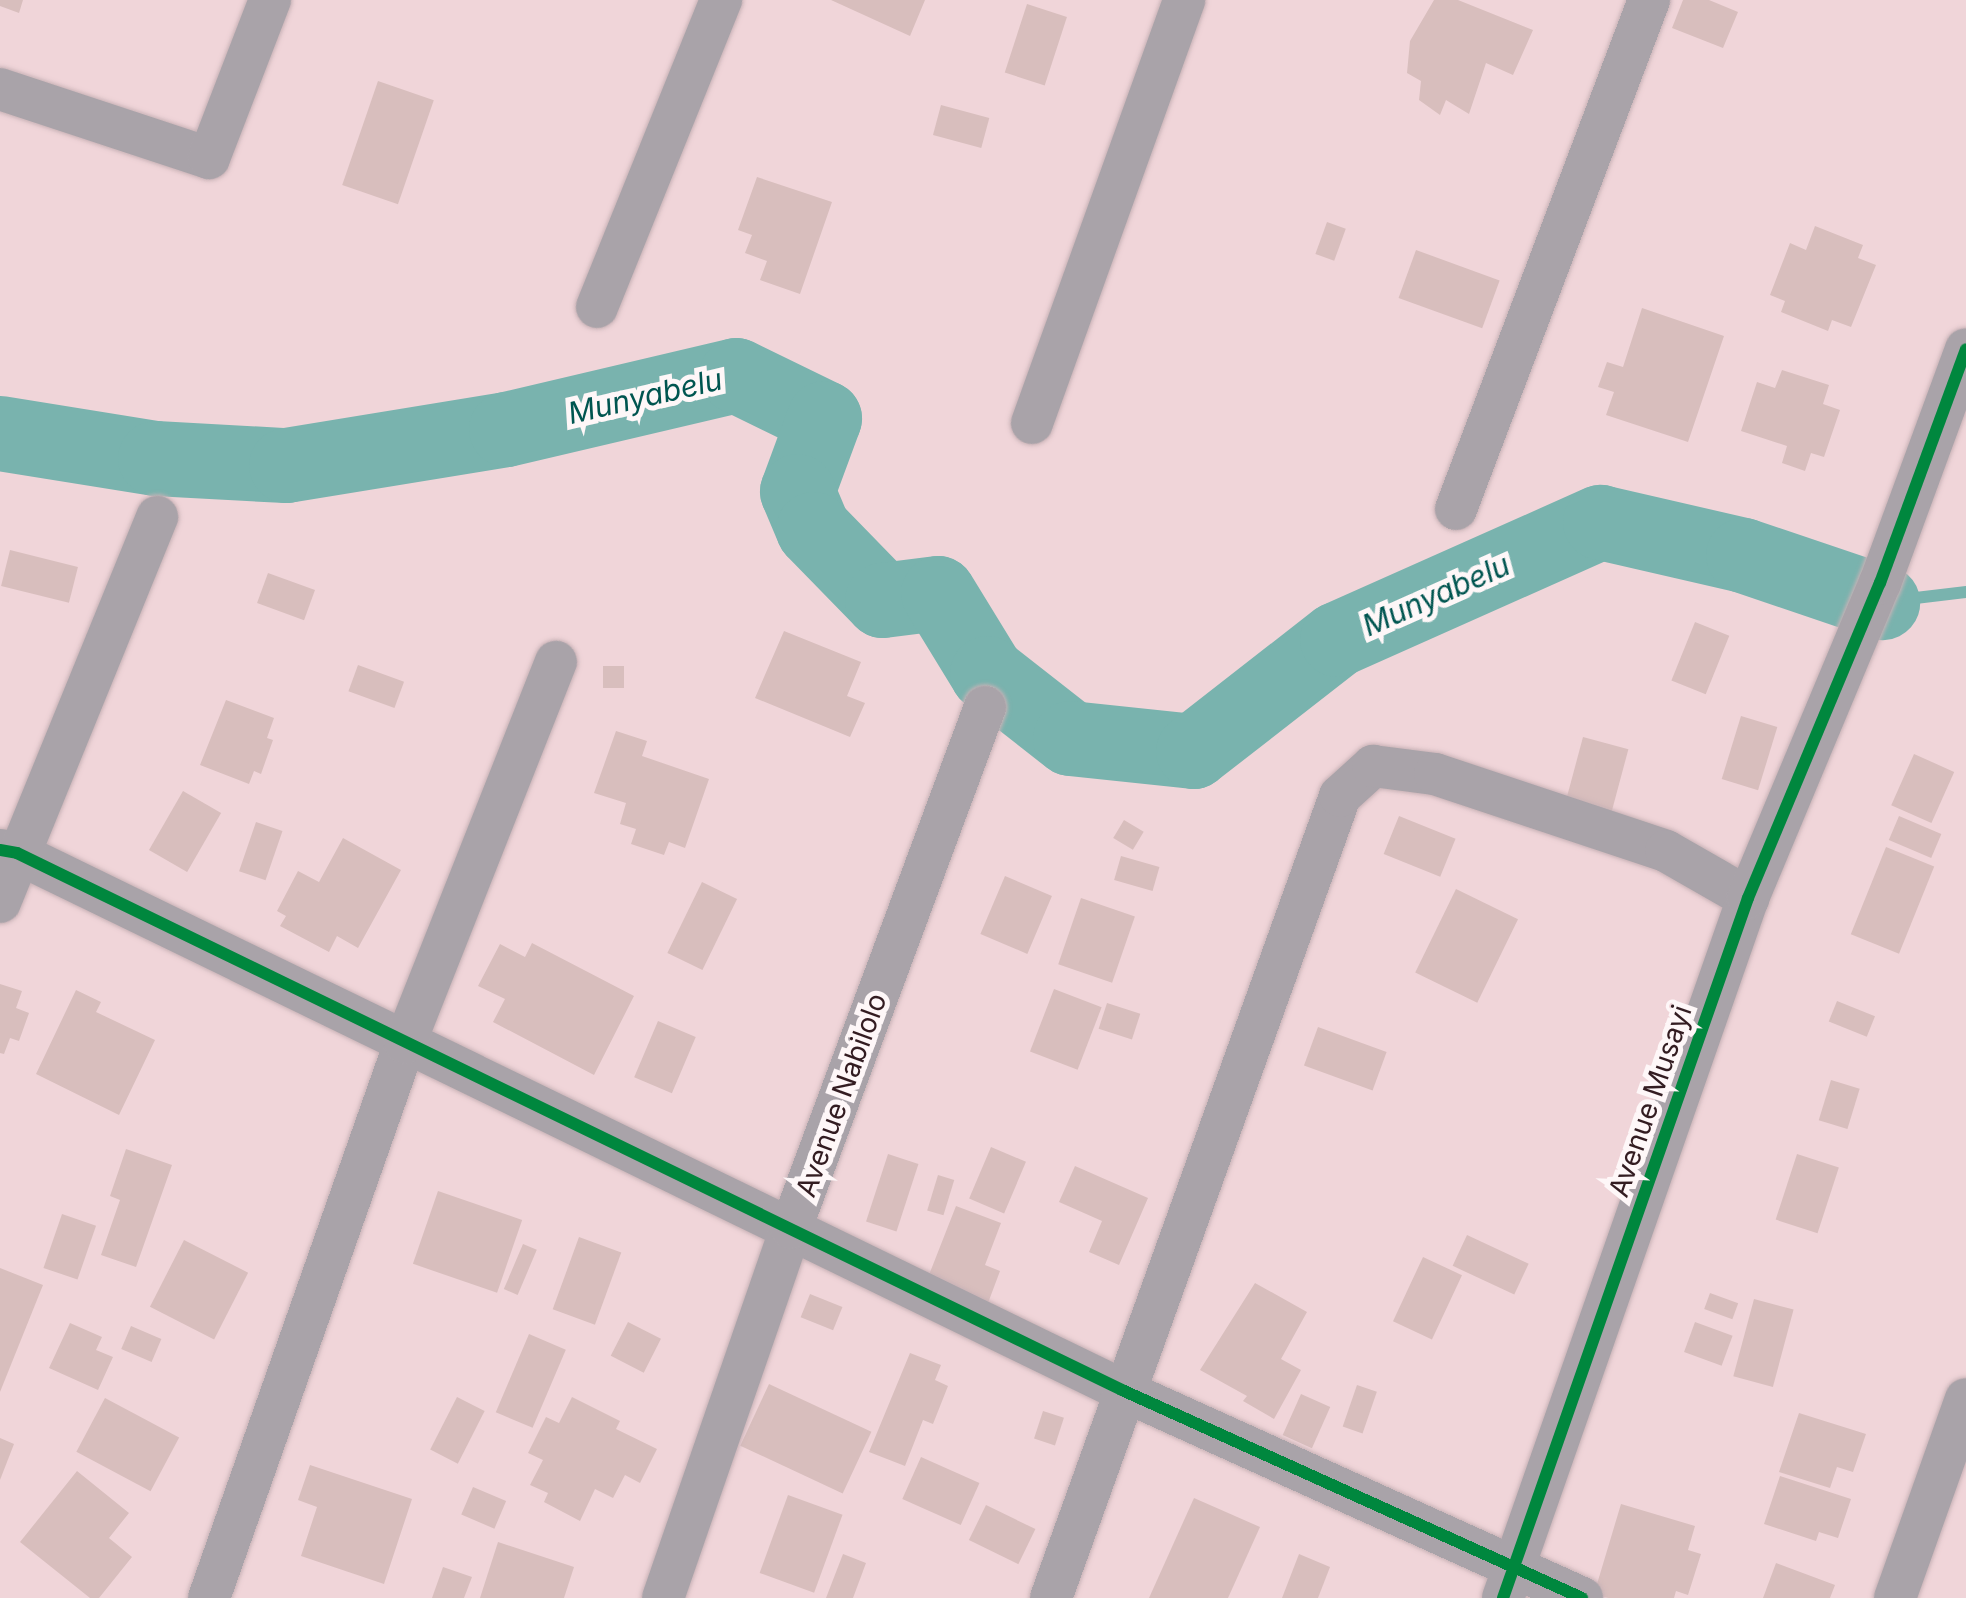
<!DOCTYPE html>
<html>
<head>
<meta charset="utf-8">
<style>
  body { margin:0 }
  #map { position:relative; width:1966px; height:1598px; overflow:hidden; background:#f0d5d9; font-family:Inter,sans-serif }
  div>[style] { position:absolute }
  .stream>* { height:12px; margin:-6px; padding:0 6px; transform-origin:6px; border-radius:6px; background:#79b3ae }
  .river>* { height:75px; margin:-37.5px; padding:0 37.5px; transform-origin:37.5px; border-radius:37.5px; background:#79b3ae }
  .building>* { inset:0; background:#d8bebd; transform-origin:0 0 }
  .roads { filter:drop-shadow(0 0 2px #c8b2b6) drop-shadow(0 0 2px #c8b2b6) }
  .minor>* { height:42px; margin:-21px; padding:0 21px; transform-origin:21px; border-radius:21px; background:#a9a3a9 }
  .cycleway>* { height:12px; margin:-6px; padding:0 6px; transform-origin:6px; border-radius:6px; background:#00873e }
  span { translate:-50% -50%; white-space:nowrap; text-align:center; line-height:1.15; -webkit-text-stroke:10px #fef7f8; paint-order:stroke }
  .street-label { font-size:28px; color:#331c21 }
  .water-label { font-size:30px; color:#005550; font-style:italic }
</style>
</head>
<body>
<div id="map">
  <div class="stream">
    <i style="left:1882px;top:602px;width:85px;rotate:-6.8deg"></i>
  </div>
  <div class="river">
    <i style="left:0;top:433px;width:157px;rotate:9.2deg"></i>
    <i style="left:155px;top:458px;width:131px;rotate:3.1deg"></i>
    <i style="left:286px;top:465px;width:223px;rotate:-9.3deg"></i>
    <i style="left:506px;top:429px;width:236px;rotate:-13.2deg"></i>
    <i style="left:736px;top:375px;width:98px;rotate:26deg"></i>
    <i style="left:824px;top:418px;width:78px;rotate:110.3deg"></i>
    <i style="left:797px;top:491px;width:41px;rotate:67.2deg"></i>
    <i style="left:813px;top:529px;width:99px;rotate:45.8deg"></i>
    <i style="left:882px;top:600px;width:56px;rotate:-7.1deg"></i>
    <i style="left:938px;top:593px;width:94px;rotate:58.5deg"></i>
    <i style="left:987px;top:673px;width:105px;rotate:38.1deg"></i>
    <i style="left:1070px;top:738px;width:124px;rotate:6deg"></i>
    <i style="left:1193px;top:751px;width:182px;rotate:-37.9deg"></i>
    <i style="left:1337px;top:639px;width:288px;rotate:-24deg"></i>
    <i style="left:1600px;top:522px;width:147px;rotate:13deg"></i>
    <i style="left:1743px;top:555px;width:147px;rotate:18.7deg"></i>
  </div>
  <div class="building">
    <i style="clip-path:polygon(0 0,23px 0,19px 13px,0 6px)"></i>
    <i style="clip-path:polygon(831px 0,925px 0,910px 36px)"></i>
    <i style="clip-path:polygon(1434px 0,1458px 0,1533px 30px,1513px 75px,1486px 63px,1469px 114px,1446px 100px,1440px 115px,1419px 100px,1421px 81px,1407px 73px,1410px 41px)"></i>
    <i style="clip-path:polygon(1683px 0,1709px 0,1738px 12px,1723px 48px,1672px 28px)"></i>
    <i style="left:1027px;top:4px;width:42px;height:72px;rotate:18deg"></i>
    <i style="left:378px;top:81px;width:59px;height:110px;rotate:19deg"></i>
    <i style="left:941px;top:105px;width:50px;height:31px;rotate:15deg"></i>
    <i style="clip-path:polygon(757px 177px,832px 202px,800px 294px,760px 280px,767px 261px,745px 253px,752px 235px,738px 230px)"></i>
    <i style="left:1327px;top:222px;width:20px;height:34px;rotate:20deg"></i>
    <i style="clip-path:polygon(1815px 226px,1863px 245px,1858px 258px,1876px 265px,1851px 327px,1832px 320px,1828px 331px,1781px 312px,1785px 301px,1770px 295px,1790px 243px,1806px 250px)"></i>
    <i style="left:1416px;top:250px;width:89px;height:51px;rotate:20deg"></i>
    <i style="clip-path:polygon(1642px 308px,1724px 336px,1688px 442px,1606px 415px,1614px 392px,1598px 387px,1607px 362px,1623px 367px)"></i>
    <i style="clip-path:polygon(1782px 370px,1829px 385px,1823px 404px,1840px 410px,1824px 457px,1811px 453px,1805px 471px,1782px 463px,1787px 446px,1741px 431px,1757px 382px,1775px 388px)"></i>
    <i style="left:10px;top:550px;width:70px;height:37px;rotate:14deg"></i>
    <i style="left:268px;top:573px;width:50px;height:32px;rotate:20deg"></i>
    <i style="left:1695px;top:622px;width:37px;height:63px;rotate:22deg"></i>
    <i style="clip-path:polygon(784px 631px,861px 662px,847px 696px,865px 703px,850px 737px,755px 698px)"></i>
    <i style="left:358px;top:665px;width:49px;height:28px;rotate:20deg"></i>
    <i style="left:603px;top:666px;width:21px;height:22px"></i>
    <i style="clip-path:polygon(226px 700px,274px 718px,267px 738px,273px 740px,261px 774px,254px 771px,249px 784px,200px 765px)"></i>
    <i style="left:1741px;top:716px;width:38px;height:66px;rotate:17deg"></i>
    <i style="clip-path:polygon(616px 731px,647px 741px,642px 756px,709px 779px,685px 848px,669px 842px,664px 855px,631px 844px,636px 829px,620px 824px,626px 803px,594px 793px)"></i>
    <i style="left:1583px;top:737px;width:47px;height:64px;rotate:15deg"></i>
    <i style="left:1914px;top:754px;width:44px;height:56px;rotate:24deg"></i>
    <i style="left:183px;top:791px;width:44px;height:68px;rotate:30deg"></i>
    <i style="left:1399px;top:816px;width:61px;height:41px;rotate:22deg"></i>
    <i style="left:1899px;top:816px;width:46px;height:26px;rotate:23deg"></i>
    <i style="left:1124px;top:820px;width:23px;height:21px;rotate:31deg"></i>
    <i style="left:256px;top:822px;width:28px;height:52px;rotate:19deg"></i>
    <i style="clip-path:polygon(343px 838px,401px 870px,358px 948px,337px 936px,329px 952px,280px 926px,286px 916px,277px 911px,298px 871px,319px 882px)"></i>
    <i style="left:1886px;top:847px;width:52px;height:94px;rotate:22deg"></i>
    <i style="left:1121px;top:856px;width:40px;height:25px;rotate:16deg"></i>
    <i style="left:1005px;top:876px;width:51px;height:63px;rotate:23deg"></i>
    <i style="left:702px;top:882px;width:39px;height:79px;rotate:26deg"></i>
    <i style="left:1456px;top:889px;width:69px;height:93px;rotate:26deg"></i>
    <i style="left:1081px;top:898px;width:57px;height:70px;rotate:19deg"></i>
    <i style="clip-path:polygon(532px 943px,634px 996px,594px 1075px,493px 1022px,505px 999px,478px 986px,500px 944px,525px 957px)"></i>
    <i style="clip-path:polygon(0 984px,22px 991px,16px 1008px,29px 1013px,19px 1041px,10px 1038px,4px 1054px,0 1053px)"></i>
    <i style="left:1054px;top:989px;width:51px;height:67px;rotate:21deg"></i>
    <i style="clip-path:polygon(76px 990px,101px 1002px,96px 1012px,155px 1040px,119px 1115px,36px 1074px)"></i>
    <i style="left:1837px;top:1001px;width:41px;height:22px;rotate:22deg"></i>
    <i style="left:1107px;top:1003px;width:35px;height:27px;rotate:18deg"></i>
    <i style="left:658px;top:1021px;width:41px;height:61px;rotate:23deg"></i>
    <i style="left:1318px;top:1027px;width:73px;height:41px;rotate:20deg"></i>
    <i style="left:1831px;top:1080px;width:30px;height:42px;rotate:17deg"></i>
    <i style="left:991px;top:1147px;width:38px;height:56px;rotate:23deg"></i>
    <i style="clip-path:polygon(126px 1149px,172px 1165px,136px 1267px,101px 1255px,120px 1200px,110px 1196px)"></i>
    <i style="left:888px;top:1154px;width:32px;height:71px;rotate:18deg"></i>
    <i style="left:1797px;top:1154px;width:44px;height:69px;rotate:18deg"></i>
    <i style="clip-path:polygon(1075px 1166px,1148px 1198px,1119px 1265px,1089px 1252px,1102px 1221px,1059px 1202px)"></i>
    <i style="left:938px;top:1175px;width:17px;height:37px;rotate:17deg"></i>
    <i style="left:438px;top:1191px;width:89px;height:77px;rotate:19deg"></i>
    <i style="clip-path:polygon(956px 1206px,1001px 1223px,985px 1265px,1000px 1271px,988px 1303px,927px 1280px)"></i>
    <i style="left:62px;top:1214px;width:36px;height:57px;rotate:19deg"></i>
    <i style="left:1467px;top:1235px;width:68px;height:34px;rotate:25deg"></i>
    <i style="left:579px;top:1237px;width:45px;height:77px;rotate:20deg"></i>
    <i style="left:184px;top:1240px;width:72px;height:75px;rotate:27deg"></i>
    <i style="left:523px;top:1244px;width:15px;height:49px;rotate:23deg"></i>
    <i style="left:1423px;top:1257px;width:43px;height:71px;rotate:25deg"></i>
    <i style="clip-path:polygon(0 1268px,43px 1285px,0 1392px)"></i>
    <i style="clip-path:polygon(1255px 1283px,1307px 1312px,1281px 1359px,1301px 1370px,1274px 1419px,1243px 1401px,1247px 1396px,1200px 1370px)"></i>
    <i style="left:1710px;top:1293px;width:30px;height:17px;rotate:20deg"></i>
    <i style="left:810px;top:1294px;width:35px;height:25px;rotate:22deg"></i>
    <i style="left:1754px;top:1299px;width:41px;height:80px;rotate:15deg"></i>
    <i style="left:628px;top:1322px;width:37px;height:38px;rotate:27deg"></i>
    <i style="left:1695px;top:1322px;width:40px;height:32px;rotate:20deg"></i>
    <i style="clip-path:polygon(70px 1323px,102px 1337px,96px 1350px,113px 1357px,98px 1390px,49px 1368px)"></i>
    <i style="left:131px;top:1326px;width:33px;height:25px;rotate:23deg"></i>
    <i style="left:529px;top:1334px;width:40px;height:85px;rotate:23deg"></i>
    <i style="clip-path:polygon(910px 1353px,941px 1365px,935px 1380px,948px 1386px,933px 1424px,923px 1420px,905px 1466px,869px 1452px)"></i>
    <i style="left:769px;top:1384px;width:113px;height:68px;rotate:25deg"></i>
    <i style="left:1357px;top:1385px;width:21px;height:44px;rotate:19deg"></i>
    <i style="left:1301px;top:1394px;width:32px;height:45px;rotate:24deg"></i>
    <i style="left:457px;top:1397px;width:31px;height:59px;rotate:27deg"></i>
    <i style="clip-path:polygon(572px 1397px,620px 1421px,616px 1429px,657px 1449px,640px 1483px,625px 1475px,613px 1498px,595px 1489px,580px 1521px,544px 1502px,548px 1493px,530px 1485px,543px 1460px,528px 1453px,546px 1417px,559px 1423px)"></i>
    <i style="left:105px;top:1398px;width:84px;height:61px;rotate:28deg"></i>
    <i style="left:1043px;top:1411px;width:22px;height:29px;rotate:18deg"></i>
    <i style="clip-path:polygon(1799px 1413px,1866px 1434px,1853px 1472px,1837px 1467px,1830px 1488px,1779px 1472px)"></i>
    <i style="clip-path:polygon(0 1438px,14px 1444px,0 1480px)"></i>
    <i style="left:921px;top:1457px;width:64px;height:46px;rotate:24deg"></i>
    <i style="clip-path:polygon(310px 1465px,412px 1499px,384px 1584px,301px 1556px,317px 1507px,298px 1500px)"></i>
    <i style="clip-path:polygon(77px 1471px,129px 1513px,109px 1538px,132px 1557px,99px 1598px,90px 1598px,20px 1542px)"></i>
    <i style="clip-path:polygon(1780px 1476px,1851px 1499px,1838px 1538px,1819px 1532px,1816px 1541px,1764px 1524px)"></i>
    <i style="left:473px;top:1487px;width:36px;height:30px;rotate:23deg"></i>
    <i style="left:788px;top:1495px;width:58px;height:83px;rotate:20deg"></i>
    <i style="clip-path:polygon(1194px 1498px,1260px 1527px,1228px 1598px,1149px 1598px)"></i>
    <i style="clip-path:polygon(1621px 1504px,1695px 1526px,1688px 1550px,1701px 1554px,1688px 1595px,1676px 1591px,1674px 1598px,1608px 1598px,1594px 1594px)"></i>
    <i style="left:986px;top:1505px;width:55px;height:39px;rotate:26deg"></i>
    <i style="clip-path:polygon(498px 1542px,574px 1567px,564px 1598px,480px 1598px)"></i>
    <i style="clip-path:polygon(843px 1554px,866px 1563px,853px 1598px,826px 1598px)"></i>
    <i style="clip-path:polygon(1299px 1554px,1330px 1567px,1318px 1598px,1282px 1598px)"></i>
    <i style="clip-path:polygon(1776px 1563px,1835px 1585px,1830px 1598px,1763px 1598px)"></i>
    <i style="clip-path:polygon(443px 1567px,472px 1577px,464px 1598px,432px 1598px)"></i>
  </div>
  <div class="roads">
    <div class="minor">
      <i style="left:0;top:89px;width:220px;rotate:18.3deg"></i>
      <i style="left:209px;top:158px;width:169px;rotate:-68.9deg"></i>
      <i style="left:597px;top:307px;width:331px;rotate:-68deg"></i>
      <i style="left:1032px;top:423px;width:449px;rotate:-70.2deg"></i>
      <i style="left:1456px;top:509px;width:544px;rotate:-69.23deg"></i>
      <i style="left:0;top:850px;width:17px;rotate:10deg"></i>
      <i style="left:17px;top:853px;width:1229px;rotate:25.92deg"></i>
      <i style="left:1122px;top:1390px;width:505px;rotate:24.33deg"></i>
      <i style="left:0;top:902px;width:416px;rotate:-67.8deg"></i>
      <i style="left:209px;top:1598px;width:589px;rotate:-70.55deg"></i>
      <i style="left:405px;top:1043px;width:410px;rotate:-68.4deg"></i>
      <i style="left:663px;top:1598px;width:392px;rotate:-70.9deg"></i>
      <i style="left:791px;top:1228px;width:556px;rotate:-69.58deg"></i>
      <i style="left:1051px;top:1598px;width:852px;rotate:-70.18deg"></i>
      <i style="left:1340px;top:796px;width:45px;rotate:-42.3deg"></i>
      <i style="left:1373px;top:766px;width:63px;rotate:7.4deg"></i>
      <i style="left:1435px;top:774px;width:243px;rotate:18.4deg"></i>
      <i style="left:1666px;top:851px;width:95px;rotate:29.8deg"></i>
      <i style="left:1503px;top:1598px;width:742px;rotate:-70.71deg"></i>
      <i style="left:1748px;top:898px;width:342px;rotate:-67.3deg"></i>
      <i style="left:1880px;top:583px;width:249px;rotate:-69.8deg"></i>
      <i style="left:1895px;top:1598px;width:211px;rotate:-70.4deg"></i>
    </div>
  </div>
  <div class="cycleway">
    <i style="left:0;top:850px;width:17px;rotate:10deg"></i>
    <i style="left:17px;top:853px;width:1229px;rotate:25.92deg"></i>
    <i style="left:1122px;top:1390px;width:505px;rotate:24.33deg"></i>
    <i style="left:1503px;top:1598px;width:742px;rotate:-70.71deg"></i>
    <i style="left:1748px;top:898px;width:342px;rotate:-67.3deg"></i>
    <i style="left:1880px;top:583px;width:249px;rotate:-69.8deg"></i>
  </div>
  <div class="street-label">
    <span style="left:841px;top:1095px;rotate:-70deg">Avenue Nabilolo</span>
    <span style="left:1650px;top:1101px;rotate:-71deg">Avenue Musayi</span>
  </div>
  <div class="water-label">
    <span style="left:645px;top:396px;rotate:-13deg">Munyabelu</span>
    <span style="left:1436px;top:595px;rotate:-24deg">Munyabelu</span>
  </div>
</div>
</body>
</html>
